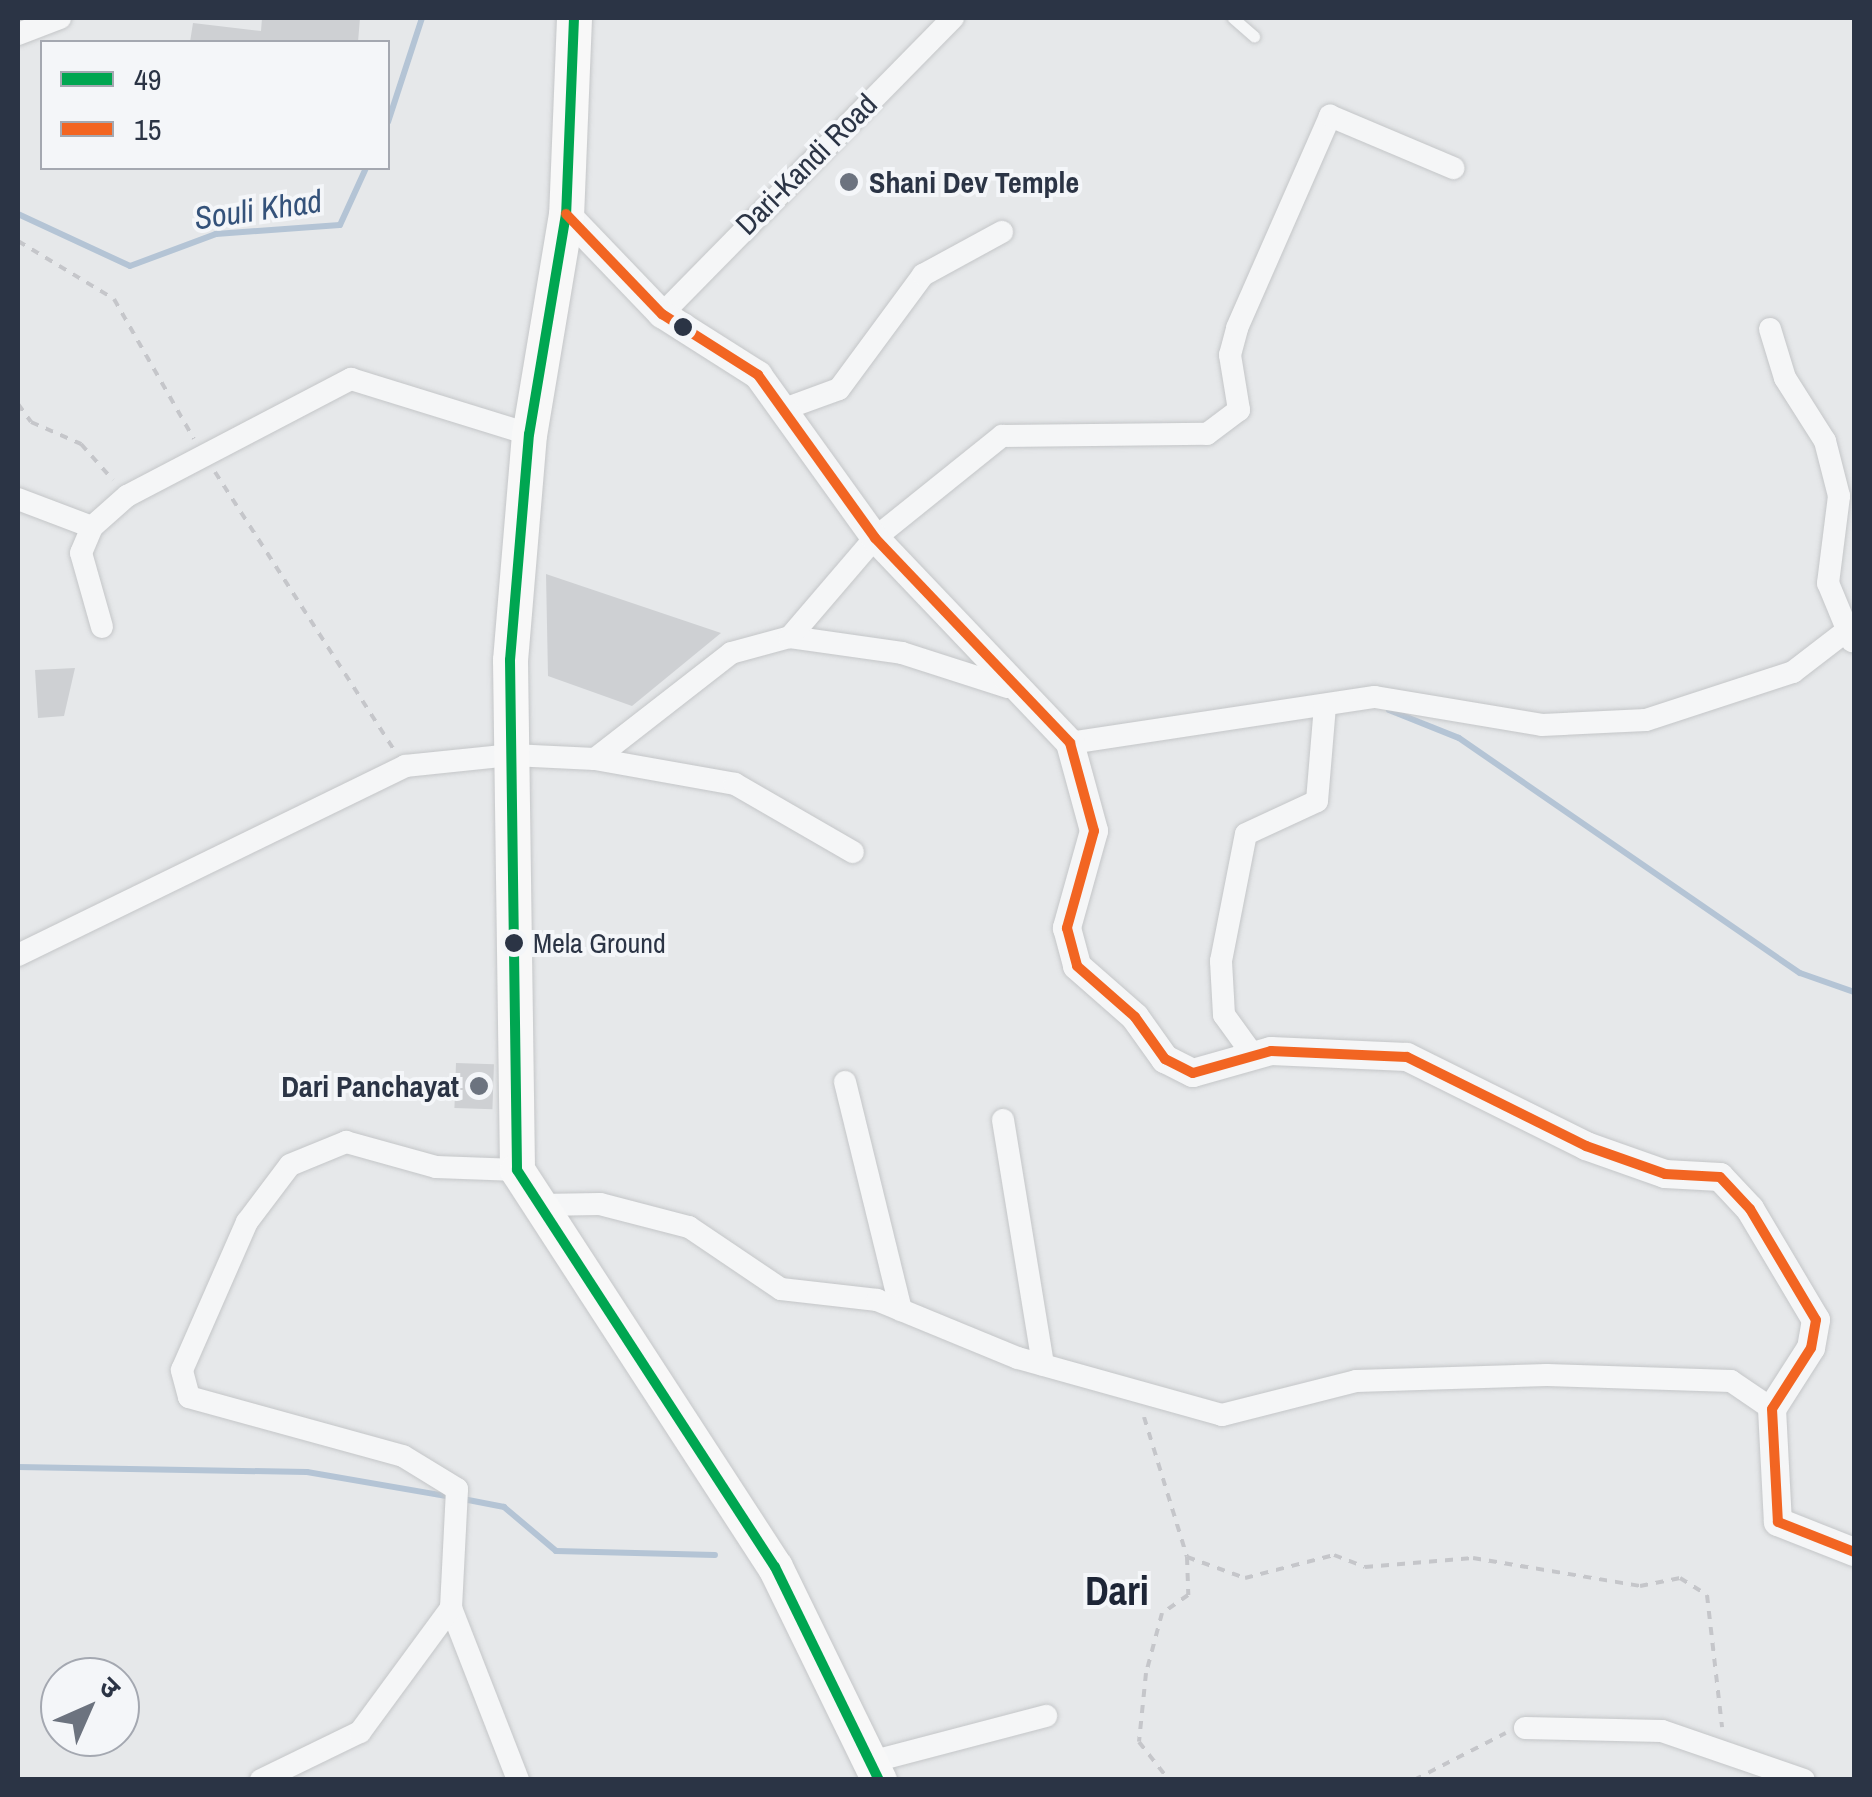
<!DOCTYPE html>
<html>
<head>
<meta charset="utf-8">
<style>
  body { margin:0 }
  #map { position:relative; width:1872px; height:1797px; overflow:hidden; background:#e6e8ea; font-family:"Archivo Narrow","Noto Sans Devanagari",sans-serif }
  div>[style] { position:absolute }
  .stream>* { height:6px; margin:-3px; padding:0 3px; transform-origin:3px; border-radius:3px; background:#b4c4d5 }
  .building>* { inset:0; background:#ced0d3; transform-origin:0 0 }
  .path>* { height:4px; margin-top:-2px; transform-origin:0; background:repeating-linear-gradient(90deg,#c5c6ca 0 8px,transparent 0 16px) }
  .roads { filter:drop-shadow(0 0 2px #c4c6c8) drop-shadow(0 0 2px #c4c6c8) }
  .service>* { height:11px; margin:-5.5px; padding:0 5.5px; transform-origin:5.5px; border-radius:5.5px; background:#f5f6f7 }
  .minor>* { height:22px; margin:-11px; padding:0 11px; transform-origin:11px; border-radius:11px; background:#f5f6f7 }
  .tertiary>* { height:28px; margin:-14px; padding:0 14px; transform-origin:14px; border-radius:14px; background:#f5f6f7 }
  .primary>* { height:35px; margin:-17.5px; padding:0 17.5px; transform-origin:17.5px; border-radius:17.5px; background:#f8f8f8 }
  .bus-1>* { height:10px; margin:-5px; padding:0 5px; transform-origin:5px; border-radius:5px; background:#00a651 }
  .bus-2>* { height:10px; margin:-5px; padding:0 5px; transform-origin:5px; border-radius:5px; background:#f26522 }
  .dots>* { width:28px; height:28px; translate:-50% -50%; box-sizing:border-box; border:5px solid #f4f6f9; border-radius:50% }
  span { translate:-50% -50%; white-space:nowrap; text-align:center; line-height:1.15; -webkit-text-stroke:8px #f4f6f9; paint-order:stroke }
  .bus-label { font-size:28px; color:#2b3445 }
  .left { translate:0 -50%; text-align:left }
  .street-label { font-size:30px; color:#2b3445 }
  .poi-label { font-size:30px; color:#2b3445; font-weight:700 }
  .right { translate:-100% -50%; text-align:right }
  .water-label { font-size:32px; color:#34527a; font-style:italic }
  .district-label { font-size:40px; color:#1d2536; font-weight:700 }
  .frame { position:absolute; inset:0; border:20px solid #2b3445; pointer-events:none }
  .legend { position:absolute; left:40px; top:40px; width:350px; height:130px; box-sizing:border-box; background:#f4f6f9; border:2px solid #a4a8b1; margin:0; padding:12px 18px; list-style:none; font-size:30px; color:#2b3445 }
  .legend li { display:flex; align-items:center; gap:20px; height:50px }
  .legend b { width:50px; border:2px solid #a4a8b1 }
  .north { position:absolute; left:40px; top:1657px; width:100px; height:100px; box-sizing:border-box; background:#f4f6f9; border:2px solid #a4a8b1; border-radius:50%; rotate:45deg; font-size:28px; font-weight:700; line-height:40px; text-align:center; color:#2b3445 }
  .north::after { content:''; display:block; margin:auto; width:35px; height:45px; background:#6c737f; clip-path:polygon(50% 0,100% 100%,50% 72%,0 100%) }
</style>
</head>
<body>
<div id="map">
  <div class="stream">
    <i style="left:388px;top:122px;width:109px;rotate:-71.9deg"></i>
    <i style="left:18px;top:214px;width:123px;rotate:24.9deg"></i>
    <i style="left:130px;top:266px;width:92px;rotate:-20.4deg"></i>
    <i style="left:216px;top:234px;width:124px;rotate:-4.2deg"></i>
    <i style="left:340px;top:225px;width:63px;rotate:-65.5deg"></i>
    <i style="left:1389px;top:710px;width:75px;rotate:21.8deg"></i>
    <i style="left:1459px;top:738px;width:414px;rotate:34.6deg"></i>
    <i style="left:1800px;top:973px;width:57px;rotate:19.4deg"></i>
    <i style="left:18px;top:1467px;width:289px;rotate:1deg"></i>
    <i style="left:307px;top:1472px;width:146px;rotate:9.8deg"></i>
    <i style="left:463px;top:1499px;width:42px;rotate:11deg"></i>
    <i style="left:504px;top:1507px;width:68px;rotate:40.2deg"></i>
    <i style="left:556px;top:1551px;width:159px;rotate:1.4deg"></i>
  </div>
  <div class="building">
    <i style="clip-path:polygon(262px 18px,360px 18px,358px 42px,190px 42px,193px 23px,261px 31px)"></i>
    <i style="clip-path:polygon(546px 574px,721px 633px,632px 706px,548px 676px)"></i>
    <i style="clip-path:polygon(75px 668px,64px 716px,38px 718px,35px 670px)"></i>
    <i style="left:456px;top:1063px;width:38px;height:45px;rotate:2deg"></i>
  </div>
  <div class="path">
    <i style="left:18px;top:241px;width:112px;rotate:31.1deg"></i>
    <i style="left:114px;top:299px;width:161px;rotate:60.3deg"></i>
    <i style="left:18px;top:404px;width:22px;rotate:54deg"></i>
    <i style="left:31px;top:422px;width:55px;rotate:23.7deg"></i>
    <i style="left:81px;top:444px;width:48px;rotate:48.4deg"></i>
    <i style="left:215px;top:472px;width:331px;rotate:57.2deg"></i>
    <i style="left:1144px;top:1417px;width:146px;rotate:72.9deg"></i>
    <i style="left:1187px;top:1557px;width:38px;rotate:88deg"></i>
    <i style="left:1188px;top:1595px;width:32px;rotate:145deg"></i>
    <i style="left:1162px;top:1613px;width:62px;rotate:104.9deg"></i>
    <i style="left:1146px;top:1673px;width:69px;rotate:95.8deg"></i>
    <i style="left:1139px;top:1742px;width:48px;rotate:51.7deg"></i>
    <i style="left:1187px;top:1557px;width:62px;rotate:19.9deg"></i>
    <i style="left:1245px;top:1578px;width:92px;rotate:-14.5deg"></i>
    <i style="left:1334px;top:1555px;width:33px;rotate:21deg"></i>
    <i style="left:1365px;top:1567px;width:108px;rotate:-4.8deg"></i>
    <i style="left:1473px;top:1558px;width:169px;rotate:9.5deg"></i>
    <i style="left:1640px;top:1586px;width:41px;rotate:-11.3deg"></i>
    <i style="left:1680px;top:1578px;width:32px;rotate:32deg"></i>
    <i style="left:1707px;top:1595px;width:133px;rotate:83.5deg"></i>
    <i style="left:1414px;top:1780px;width:103px;rotate:-27.1deg"></i>
  </div>
  <div class="roads">
    <div class="service">
      <i style="left:1233px;top:18px;width:28px;rotate:41deg"></i>
    </div>
    <div class="minor">
      <i style="left:18px;top:34px;width:45px;rotate:-20.9deg"></i>
      <i style="left:662px;top:314px;width:415px;rotate:-45.5deg"></i>
      <i style="left:1770px;top:329px;width:51px;rotate:73deg"></i>
      <i style="left:1785px;top:378px;width:75px;rotate:57.6deg"></i>
      <i style="left:1825px;top:441px;width:57px;rotate:75.7deg"></i>
      <i style="left:1839px;top:496px;width:88px;rotate:97.2deg"></i>
      <i style="left:1828px;top:583px;width:63px;rotate:67.5deg"></i>
      <i style="left:787px;top:408px;width:55px;rotate:-20.1deg"></i>
      <i style="left:839px;top:389px;width:142px;rotate:-53.6deg"></i>
      <i style="left:923px;top:275px;width:90px;rotate:-28.6deg"></i>
      <i style="left:18px;top:499px;width:79px;rotate:20.7deg"></i>
      <i style="left:102px;top:627px;width:77px;rotate:-105.8deg"></i>
      <i style="left:81px;top:553px;width:28px;rotate:-67deg"></i>
      <i style="left:92px;top:527px;width:47px;rotate:-41.5deg"></i>
      <i style="left:127px;top:496px;width:253px;rotate:-27.6deg"></i>
      <i style="left:351px;top:379px;width:186px;rotate:17.2deg"></i>
      <i style="left:790px;top:637px;width:113px;rotate:8.1deg"></i>
      <i style="left:902px;top:653px;width:111px;rotate:17.8deg"></i>
      <i style="left:1070px;top:743px;width:308px;rotate:-8.6deg"></i>
      <i style="left:1375px;top:697px;width:169px;rotate:9.5deg"></i>
      <i style="left:1542px;top:725px;width:104px;rotate:-2.8deg"></i>
      <i style="left:1646px;top:720px;width:155px;rotate:-18.1deg"></i>
      <i style="left:1793px;top:672px;width:66px;rotate:-37.6deg"></i>
      <i style="left:595px;top:759px;width:172px;rotate:-37.9deg"></i>
      <i style="left:731px;top:653px;width:61px;rotate:-15.2deg"></i>
      <i style="left:790px;top:637px;width:130px;rotate:-49.4deg"></i>
      <i style="left:875px;top:538px;width:163px;rotate:-38.8deg"></i>
      <i style="left:1002px;top:436px;width:205px;rotate:-0.6deg"></i>
      <i style="left:1207px;top:434px;width:40px;rotate:-37deg"></i>
      <i style="left:1239px;top:410px;width:56px;rotate:-99.3deg"></i>
      <i style="left:1230px;top:355px;width:28px;rotate:-75deg"></i>
      <i style="left:1237px;top:328px;width:232px;rotate:-66.3deg"></i>
      <i style="left:1330px;top:116px;width:134px;rotate:22.9deg"></i>
      <i style="left:18px;top:955px;width:431px;rotate:-26deg"></i>
      <i style="left:405px;top:766px;width:108px;rotate:-5.9deg"></i>
      <i style="left:512px;top:755px;width:83px;rotate:2.8deg"></i>
      <i style="left:595px;top:759px;width:142px;rotate:10.1deg"></i>
      <i style="left:735px;top:784px;width:136px;rotate:30deg"></i>
      <i style="left:1253px;top:1055px;width:49px;rotate:-125.9deg"></i>
      <i style="left:1224px;top:1015px;width:54px;rotate:-93.2deg"></i>
      <i style="left:1221px;top:961px;width:129px;rotate:-78.9deg"></i>
      <i style="left:1246px;top:834px;width:78px;rotate:-24.9deg"></i>
      <i style="left:1317px;top:801px;width:95px;rotate:-85.2deg"></i>
      <i style="left:845px;top:1082px;width:235px;rotate:76.2deg"></i>
      <i style="left:1003px;top:1120px;width:248px;rotate:80.7deg"></i>
      <i style="left:539px;top:1205px;width:61px;rotate:-0.9deg"></i>
      <i style="left:600px;top:1204px;width:92px;rotate:14.5deg"></i>
      <i style="left:689px;top:1227px;width:111px;rotate:34deg"></i>
      <i style="left:781px;top:1289px;width:97px;rotate:6.5deg"></i>
      <i style="left:877px;top:1300px;width:152px;rotate:22.4deg"></i>
      <i style="left:1018px;top:1358px;width:212px;rotate:15.6deg"></i>
      <i style="left:1222px;top:1415px;width:138px;rotate:-14.2deg"></i>
      <i style="left:1356px;top:1381px;width:191px;rotate:-1.8deg"></i>
      <i style="left:1547px;top:1375px;width:184px;rotate:1.9deg"></i>
      <i style="left:1731px;top:1381px;width:50px;rotate:34.3deg"></i>
      <i style="left:451px;top:1608px;width:185px;rotate:68.7deg"></i>
      <i style="left:1525px;top:1728px;width:137px;rotate:1.3deg"></i>
      <i style="left:1662px;top:1731px;width:150px;rotate:19deg"></i>
      <i style="left:874px;top:1761px;width:178px;rotate:-14.7deg"></i>
      <i style="left:261px;top:1780px;width:110px;rotate:-25.9deg"></i>
      <i style="left:360px;top:1732px;width:154px;rotate:-53.7deg"></i>
      <i style="left:451px;top:1608px;width:119px;rotate:-87.1deg"></i>
      <i style="left:457px;top:1489px;width:63px;rotate:-148.6deg"></i>
      <i style="left:403px;top:1456px;width:222px;rotate:-164.6deg"></i>
      <i style="left:189px;top:1397px;width:28px;rotate:-105deg"></i>
      <i style="left:182px;top:1370px;width:162px;rotate:-66.3deg"></i>
      <i style="left:247px;top:1222px;width:71px;rotate:-53deg"></i>
      <i style="left:290px;top:1165px;width:61px;rotate:-22.3deg"></i>
      <i style="left:346px;top:1142px;width:93px;rotate:15.5deg"></i>
      <i style="left:436px;top:1167px;width:81px;rotate:2.1deg"></i>
    </div>
    <div class="tertiary">
      <i style="left:566px;top:214px;width:139px;rotate:46.2deg"></i>
      <i style="left:662px;top:314px;width:114px;rotate:32.4deg"></i>
      <i style="left:758px;top:375px;width:201px;rotate:54.3deg"></i>
      <i style="left:875px;top:538px;width:283px;rotate:46.4deg"></i>
      <i style="left:1070px;top:743px;width:91px;rotate:74.7deg"></i>
      <i style="left:1094px;top:831px;width:101px;rotate:105.6deg"></i>
      <i style="left:1067px;top:928px;width:39px;rotate:75deg"></i>
      <i style="left:1077px;top:966px;width:77px;rotate:41.3deg"></i>
      <i style="left:1135px;top:1017px;width:52px;rotate:54.5deg"></i>
      <i style="left:1165px;top:1059px;width:31px;rotate:27deg"></i>
      <i style="left:1193px;top:1073px;width:81px;rotate:-15.8deg"></i>
      <i style="left:1271px;top:1051px;width:136px;rotate:2.5deg"></i>
      <i style="left:1407px;top:1057px;width:200px;rotate:26.4deg"></i>
      <i style="left:1586px;top:1146px;width:84px;rotate:19.5deg"></i>
      <i style="left:1665px;top:1174px;width:55px;rotate:3.1deg"></i>
      <i style="left:1720px;top:1177px;width:44px;rotate:46.8deg"></i>
      <i style="left:1750px;top:1209px;width:129px;rotate:59.3deg"></i>
      <i style="left:1816px;top:1320px;width:28px;rotate:100deg"></i>
      <i style="left:1811px;top:1348px;width:72px;rotate:122.6deg"></i>
      <i style="left:1772px;top:1409px;width:113px;rotate:87deg"></i>
      <i style="left:1778px;top:1522px;width:82px;rotate:21.5deg"></i>
    </div>
    <div class="primary">
      <i style="left:574px;top:18px;width:196px;rotate:92.3deg"></i>
      <i style="left:566px;top:214px;width:223px;rotate:99.5deg"></i>
      <i style="left:529px;top:434px;width:227px;rotate:94.8deg"></i>
      <i style="left:510px;top:660px;width:510px;rotate:89.21deg"></i>
      <i style="left:517px;top:1170px;width:473px;rotate:57deg"></i>
      <i style="left:775px;top:1567px;width:237px;rotate:64deg"></i>
    </div>
  </div>
  <div class="bus-1">
    <i style="left:574px;top:18px;width:196px;rotate:92.3deg"></i>
    <i style="left:566px;top:214px;width:223px;rotate:99.5deg"></i>
    <i style="left:529px;top:434px;width:227px;rotate:94.8deg"></i>
    <i style="left:510px;top:660px;width:510px;rotate:89.21deg"></i>
    <i style="left:517px;top:1170px;width:473px;rotate:57deg"></i>
    <i style="left:775px;top:1567px;width:237px;rotate:64deg"></i>
  </div>
  <div class="bus-2">
    <i style="left:566px;top:214px;width:139px;rotate:46.2deg"></i>
    <i style="left:662px;top:314px;width:114px;rotate:32.4deg"></i>
    <i style="left:758px;top:375px;width:201px;rotate:54.3deg"></i>
    <i style="left:875px;top:538px;width:283px;rotate:46.4deg"></i>
    <i style="left:1070px;top:743px;width:91px;rotate:74.7deg"></i>
    <i style="left:1094px;top:831px;width:101px;rotate:105.6deg"></i>
    <i style="left:1067px;top:928px;width:39px;rotate:75deg"></i>
    <i style="left:1077px;top:966px;width:77px;rotate:41.3deg"></i>
    <i style="left:1135px;top:1017px;width:52px;rotate:54.5deg"></i>
    <i style="left:1165px;top:1059px;width:31px;rotate:27deg"></i>
    <i style="left:1193px;top:1073px;width:81px;rotate:-15.8deg"></i>
    <i style="left:1271px;top:1051px;width:136px;rotate:2.5deg"></i>
    <i style="left:1407px;top:1057px;width:200px;rotate:26.4deg"></i>
    <i style="left:1586px;top:1146px;width:84px;rotate:19.5deg"></i>
    <i style="left:1665px;top:1174px;width:55px;rotate:3.1deg"></i>
    <i style="left:1720px;top:1177px;width:44px;rotate:46.8deg"></i>
    <i style="left:1750px;top:1209px;width:129px;rotate:59.3deg"></i>
    <i style="left:1816px;top:1320px;width:28px;rotate:100deg"></i>
    <i style="left:1811px;top:1348px;width:72px;rotate:122.6deg"></i>
    <i style="left:1772px;top:1409px;width:113px;rotate:87deg"></i>
    <i style="left:1778px;top:1522px;width:82px;rotate:21.5deg"></i>
  </div>
  <div class="dots">
    <i style="left:849px;top:182px;background:#6c737f"></i>
    <i style="left:683px;top:327px;background:#2b3445"></i>
    <i style="left:514px;top:943px;background:#2b3445"></i>
    <i style="left:479px;top:1086px;background:#6c737f"></i>
  </div>
  <div class="bus-label">
    <span class="left" style="left:533px;top:943px">Mela Ground</span>
  </div>
  <div class="street-label">
    <span style="left:806px;top:164px;rotate:-45deg">Dari-Kandi Road</span>
  </div>
  <div class="poi-label">
    <span class="left" style="left:869px;top:182px">Shani Dev Temple</span>
    <span class="right" style="left:459px;top:1086px">Dari Panchayat</span>
  </div>
  <div class="water-label">
    <span style="left:258px;top:210px;rotate:-8deg">Souli Khad</span>
  </div>
  <div class="district-label">
    <span style="left:1117px;top:1591px">Dari</span>
  </div>
  <div class="frame"></div>
  <ul class="legend">
  <li><b style="height:12px;background:#00a651"></b>49</li>
  <li><b style="height:12px;background:#f26522"></b>15</li>
  </ul>
  <div class="north">उ</div>
</div>
</body>
</html>
